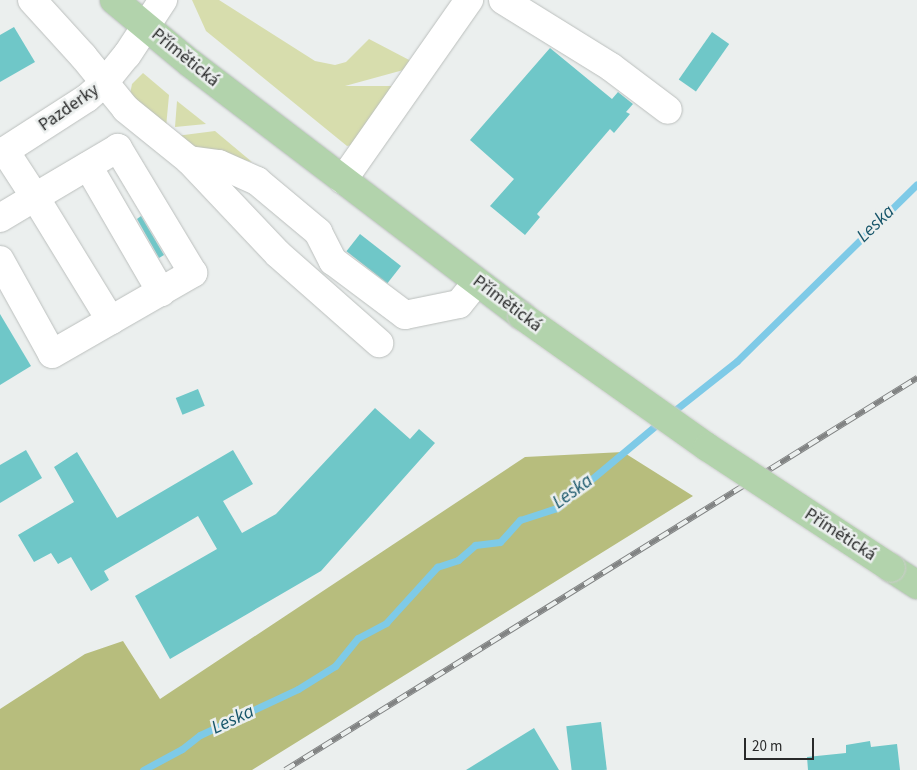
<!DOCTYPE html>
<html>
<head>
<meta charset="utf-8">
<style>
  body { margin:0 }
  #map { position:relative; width:917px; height:770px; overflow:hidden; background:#ebefee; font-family:"Source Sans 3",sans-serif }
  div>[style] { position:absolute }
  .green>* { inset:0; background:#d7ddad }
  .forest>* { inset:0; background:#b7bd7d }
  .stream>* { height:7px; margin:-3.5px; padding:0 3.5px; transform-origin:3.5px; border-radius:3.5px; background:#7ecae7 }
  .building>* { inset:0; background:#6fc7c8; transform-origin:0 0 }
  .roads { filter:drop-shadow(0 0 1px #bbbfbd) drop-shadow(0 0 1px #bbbfbd) }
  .minor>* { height:28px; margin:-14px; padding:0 14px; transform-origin:14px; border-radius:14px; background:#fff }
  .major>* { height:28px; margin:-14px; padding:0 14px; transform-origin:14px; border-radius:14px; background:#b2d3ac }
  .rail>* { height:5.5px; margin-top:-2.75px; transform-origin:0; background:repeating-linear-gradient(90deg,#ebefee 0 11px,#818383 0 22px); box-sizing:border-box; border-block:1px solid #818383 }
  .bridges { filter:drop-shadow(0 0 1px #ccc) drop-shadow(0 0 1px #ccc) }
  .major-bridge>* { height:28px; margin:-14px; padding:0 14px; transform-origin:14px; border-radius:14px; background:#b2d3ac }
  span { translate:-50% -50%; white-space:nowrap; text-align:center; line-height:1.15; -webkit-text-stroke:5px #ebefee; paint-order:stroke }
  .street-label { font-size:18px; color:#292a2a }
  .water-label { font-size:19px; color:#18566a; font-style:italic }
  .scale { position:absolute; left:744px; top:738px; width:70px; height:22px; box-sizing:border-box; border:2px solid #292a2a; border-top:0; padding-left:6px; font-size:15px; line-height:18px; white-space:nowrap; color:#292a2a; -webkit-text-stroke:4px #ebefee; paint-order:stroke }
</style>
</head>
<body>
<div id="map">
  <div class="green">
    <i style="clip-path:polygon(192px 0,219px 0,315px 61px,335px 65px,346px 62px,369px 39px,413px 62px,407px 69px,345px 86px,399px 86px,357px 144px,347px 146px,206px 31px)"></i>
    <i style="clip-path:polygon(143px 73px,169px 95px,166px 127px,130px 94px,132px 84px)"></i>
    <i style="clip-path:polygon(177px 101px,206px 124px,175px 127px)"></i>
    <i style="clip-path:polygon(215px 131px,252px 162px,192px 146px,176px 136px)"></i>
  </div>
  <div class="forest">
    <i style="clip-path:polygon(623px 452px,693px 496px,252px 770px,0 770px,0 709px,85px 654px,123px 641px,160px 699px,525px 457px)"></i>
  </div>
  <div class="stream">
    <i style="left:670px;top:414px;width:85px;rotate:-38.3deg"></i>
    <i style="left:737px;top:361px;width:252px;rotate:-44.5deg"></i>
    <i style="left:143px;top:770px;width:44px;rotate:-28.3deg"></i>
    <i style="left:182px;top:749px;width:23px;rotate:-38deg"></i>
    <i style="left:200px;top:735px;width:108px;rotate:-25.1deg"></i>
    <i style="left:298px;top:689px;width:44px;rotate:-31.9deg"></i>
    <i style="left:335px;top:666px;width:36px;rotate:-51deg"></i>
    <i style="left:358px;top:638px;width:32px;rotate:-28deg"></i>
    <i style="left:386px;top:623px;width:76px;rotate:-47.7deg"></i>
    <i style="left:437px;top:567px;width:22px;rotate:-18deg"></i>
    <i style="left:458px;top:560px;width:23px;rotate:-41deg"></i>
    <i style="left:475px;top:545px;width:25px;rotate:-7deg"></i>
    <i style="left:500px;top:542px;width:30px;rotate:-48deg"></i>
    <i style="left:520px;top:520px;width:39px;rotate:-18deg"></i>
    <i style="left:557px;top:508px;width:136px;rotate:-39.9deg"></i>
  </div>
  <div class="building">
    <i style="clip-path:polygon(14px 27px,35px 62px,0 82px,0 35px)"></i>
    <i style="left:712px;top:32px;width:21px;height:58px;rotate:35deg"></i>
    <i style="clip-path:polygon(550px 48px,612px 99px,618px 92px,633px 104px,626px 112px,630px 114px,614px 133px,610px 129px,537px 214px,540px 217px,525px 235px,490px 206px,514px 179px,470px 140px)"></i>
    <i style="clip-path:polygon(141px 216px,164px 255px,159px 258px,137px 219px)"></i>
    <i style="left:360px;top:234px;width:52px;height:22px;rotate:38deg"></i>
    <i style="clip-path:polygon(0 314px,31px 366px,0 385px)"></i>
    <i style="left:198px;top:389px;width:18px;height:24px;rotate:68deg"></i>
    <i style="clip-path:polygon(375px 408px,410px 439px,419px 429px,435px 443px,321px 571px,170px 659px,135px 596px,217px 549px,198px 516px,104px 571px,109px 580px,91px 591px,71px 557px,58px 564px,51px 553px,34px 562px,18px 535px,74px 502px,54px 467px,77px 452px,117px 518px,233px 450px,253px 484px,223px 501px,242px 533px,276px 514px)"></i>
    <i style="clip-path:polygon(26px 450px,42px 478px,0 503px,0 465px)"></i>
    <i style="left:601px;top:722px;width:48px;height:35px;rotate:83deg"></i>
    <i style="clip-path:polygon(534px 728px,559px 770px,466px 770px,521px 736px)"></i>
    <i style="clip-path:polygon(870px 741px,871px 747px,897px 744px,900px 770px,808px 770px,807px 757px,846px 753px,846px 745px)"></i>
  </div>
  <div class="roads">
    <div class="minor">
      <i style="left:32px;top:0;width:76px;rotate:47.7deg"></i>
      <i style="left:83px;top:56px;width:68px;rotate:50.9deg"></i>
      <i style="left:126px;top:109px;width:81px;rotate:39deg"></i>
      <i style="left:189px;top:160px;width:129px;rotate:46.6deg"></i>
      <i style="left:278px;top:254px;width:135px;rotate:41.4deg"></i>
      <i style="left:503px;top:0;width:127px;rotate:31.8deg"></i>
      <i style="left:611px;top:67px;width:71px;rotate:37deg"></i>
      <i style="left:0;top:154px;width:103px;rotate:-32.8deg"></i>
      <i style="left:87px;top:98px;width:23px;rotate:-41deg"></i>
      <i style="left:104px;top:83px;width:36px;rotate:-51deg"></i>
      <i style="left:127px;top:55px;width:66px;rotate:-56.8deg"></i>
      <i style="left:189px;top:160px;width:30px;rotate:8deg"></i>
      <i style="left:219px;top:164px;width:42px;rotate:24.1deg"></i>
      <i style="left:257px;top:181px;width:80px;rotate:39.9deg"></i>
      <i style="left:318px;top:232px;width:33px;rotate:63deg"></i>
      <i style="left:333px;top:261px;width:90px;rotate:36.9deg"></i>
      <i style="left:405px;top:315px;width:55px;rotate:-11.5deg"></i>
      <i style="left:459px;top:304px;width:28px;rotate:-51deg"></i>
      <i style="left:88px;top:166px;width:146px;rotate:59.9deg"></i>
      <i style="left:343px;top:180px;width:220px;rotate:-55deg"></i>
      <i style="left:0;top:218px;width:41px;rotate:-31deg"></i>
      <i style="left:35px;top:197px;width:145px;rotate:58.5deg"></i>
      <i style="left:0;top:260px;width:107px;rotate:61deg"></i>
      <i style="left:52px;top:354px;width:163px;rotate:-29.9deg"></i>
      <i style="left:193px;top:273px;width:146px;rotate:-121deg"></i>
      <i style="left:118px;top:148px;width:96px;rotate:149.4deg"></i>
      <i style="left:35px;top:197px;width:55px;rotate:-123.1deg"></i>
    </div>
    <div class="major">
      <i style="left:114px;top:0;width:99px;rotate:39.7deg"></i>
      <i style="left:190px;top:63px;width:417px;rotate:37.3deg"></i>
      <i style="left:891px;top:568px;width:31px;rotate:33deg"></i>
    </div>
  </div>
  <div class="rail">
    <i style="left:285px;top:770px;width:744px;rotate:-31.81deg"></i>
  </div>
  <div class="bridges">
    <div class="major-bridge">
      <i style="left:522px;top:316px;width:227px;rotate:35.3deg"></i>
      <i style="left:707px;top:447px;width:220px;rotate:33.3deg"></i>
    </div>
  </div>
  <div class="street-label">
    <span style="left:185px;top:58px;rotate:39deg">Přímětická</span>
    <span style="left:69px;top:108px;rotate:-35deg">Pazderky</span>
    <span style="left:507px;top:304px;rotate:37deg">Přímětická</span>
    <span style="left:840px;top:535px;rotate:33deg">Přímětická</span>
  </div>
  <div class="water-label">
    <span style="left:876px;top:224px;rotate:-44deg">Leska</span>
    <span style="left:573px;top:492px;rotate:-36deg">Leska</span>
    <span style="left:233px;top:720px;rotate:-25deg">Leska</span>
  </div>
  <div class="scale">20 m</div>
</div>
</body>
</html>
